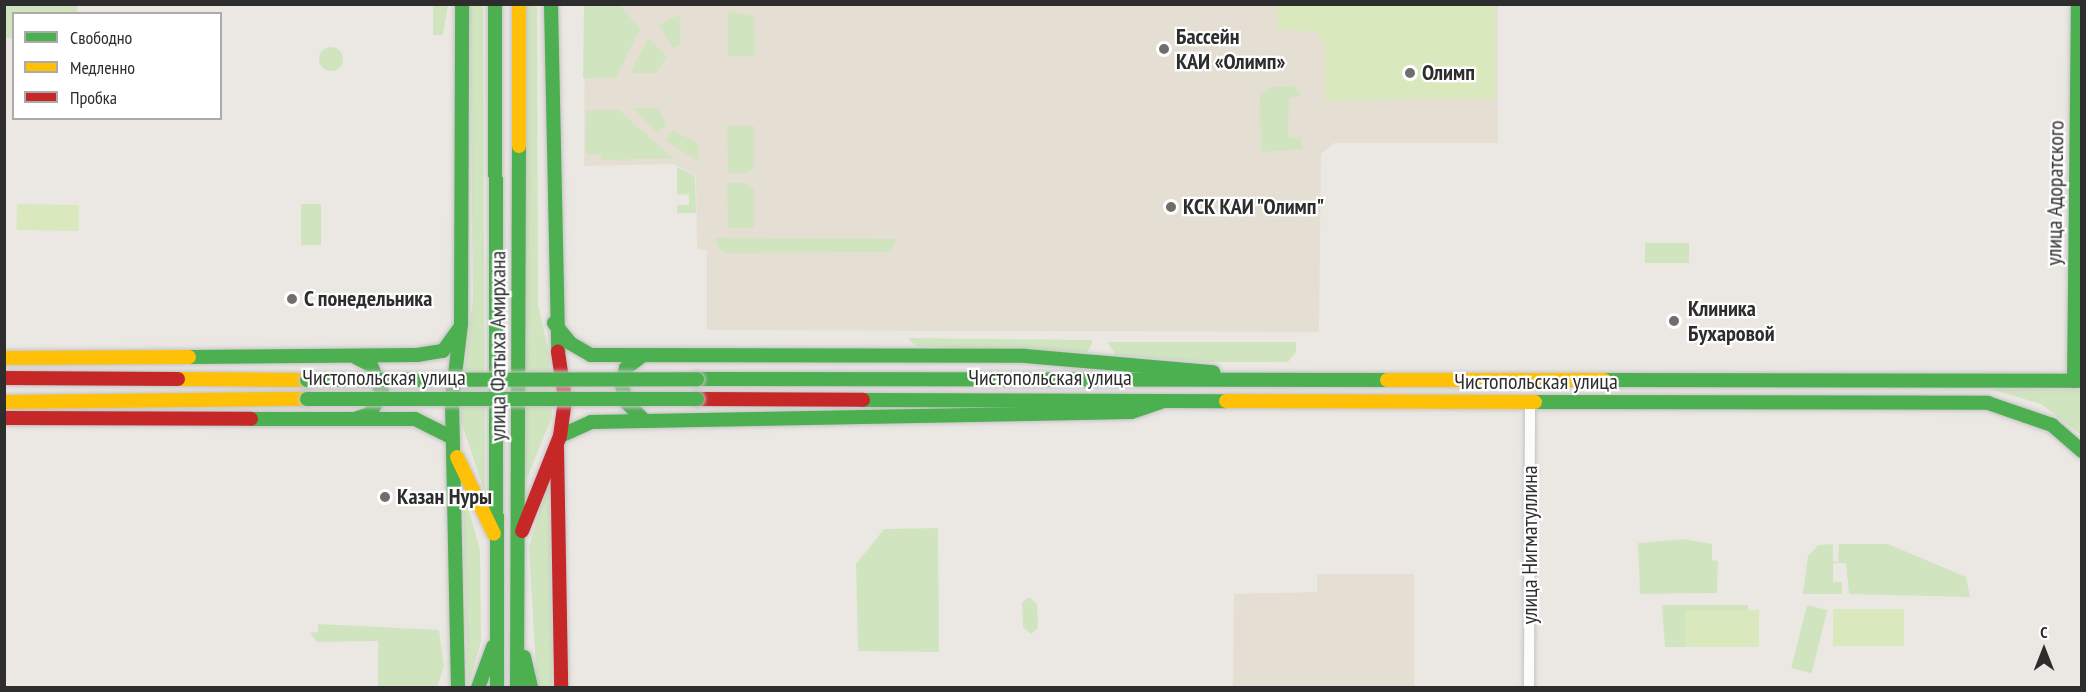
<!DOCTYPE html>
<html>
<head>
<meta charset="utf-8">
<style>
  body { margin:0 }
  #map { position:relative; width:2086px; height:692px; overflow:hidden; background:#ebe8e4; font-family:"PT Sans Narrow",sans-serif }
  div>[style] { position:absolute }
  .education>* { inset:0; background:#e5ded3 }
  .green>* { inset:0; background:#d0e5bf; transform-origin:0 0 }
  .round { border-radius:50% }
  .pitch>* { inset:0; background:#dae8bd; transform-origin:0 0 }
  .roads { filter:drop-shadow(0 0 2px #c5c4c4) drop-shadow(0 0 2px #c5c4c4) }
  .street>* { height:10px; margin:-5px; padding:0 5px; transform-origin:5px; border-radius:5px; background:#fcfcfb }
  .fast>* { height:14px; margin:-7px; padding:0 7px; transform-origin:7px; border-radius:7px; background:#4caf50 }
  .slow>* { height:14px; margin:-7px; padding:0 7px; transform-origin:7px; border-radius:7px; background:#ffc107 }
  .jam>* { height:14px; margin:-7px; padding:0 7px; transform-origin:7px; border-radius:7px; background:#c62828 }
  .bridges { filter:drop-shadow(0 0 2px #c5c4c4) drop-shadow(0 0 2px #c5c4c4) }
  .fast-bridge>* { height:14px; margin:-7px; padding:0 7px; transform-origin:7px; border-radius:7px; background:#4caf50 }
  .dots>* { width:16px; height:16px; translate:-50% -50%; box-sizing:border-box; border:3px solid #fff; border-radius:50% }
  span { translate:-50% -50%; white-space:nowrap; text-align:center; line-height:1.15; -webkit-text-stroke:4.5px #fff; paint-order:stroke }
  .poi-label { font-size:22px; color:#2d2d2d; font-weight:700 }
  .left { translate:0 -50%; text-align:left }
  .street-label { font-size:22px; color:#2d2d2d }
  .frame { position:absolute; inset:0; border:6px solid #2d2d2d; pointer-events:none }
  .legend { position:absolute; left:12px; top:12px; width:210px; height:108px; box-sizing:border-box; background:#fff; border:2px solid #ababab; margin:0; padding:8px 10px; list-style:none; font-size:18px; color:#2d2d2d }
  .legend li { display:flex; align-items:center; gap:12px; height:30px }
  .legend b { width:30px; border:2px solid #ababab }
  .north { position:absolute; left:2014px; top:620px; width:60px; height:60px; -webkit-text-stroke:4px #fff; paint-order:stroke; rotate:0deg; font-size:16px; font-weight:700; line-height:24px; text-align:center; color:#2d2d2d }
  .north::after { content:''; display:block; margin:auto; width:21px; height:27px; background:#2d2d2d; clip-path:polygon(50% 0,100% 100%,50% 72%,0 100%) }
</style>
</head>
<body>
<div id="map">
  <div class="education">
    <i style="clip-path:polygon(585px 5px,1498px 5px,1498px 143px,1334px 143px,1321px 154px,1319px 332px,707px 330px,707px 250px,697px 249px,696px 176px,674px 164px,584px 166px)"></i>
    <i style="clip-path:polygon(1317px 574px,1414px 574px,1414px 687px,1233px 687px,1234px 594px,1317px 592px)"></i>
  </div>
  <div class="green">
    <i style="clip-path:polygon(5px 4px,77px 5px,77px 13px,14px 14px,13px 38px,5px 38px)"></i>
    <i style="clip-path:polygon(537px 4px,538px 304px,549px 355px,552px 417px,523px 488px,524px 5px)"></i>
    <i style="clip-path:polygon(433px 5px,448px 5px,443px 35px,433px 35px)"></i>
    <i style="clip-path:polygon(470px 5px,483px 5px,485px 493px,460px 418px,473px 299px)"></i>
    <i style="clip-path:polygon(584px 5px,620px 5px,640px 29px,616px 78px,583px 78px)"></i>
    <i style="clip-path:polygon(728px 11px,754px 16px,755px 56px,728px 56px)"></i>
    <i style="clip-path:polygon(680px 14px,680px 44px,673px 48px,659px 25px)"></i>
    <i style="clip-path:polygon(648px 38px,667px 57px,656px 73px,630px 73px)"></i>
    <i class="round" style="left:319px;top:47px;width:24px;height:24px"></i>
    <i style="clip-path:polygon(1294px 86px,1301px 95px,1289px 98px,1288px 136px,1301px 139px,1303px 149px,1261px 152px,1260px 95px,1269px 87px)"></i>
    <i style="clip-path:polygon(633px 108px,658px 108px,666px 125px,657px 133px)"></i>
    <i style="clip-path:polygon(586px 110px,619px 110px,673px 158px,601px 160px,601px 154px,586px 155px)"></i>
    <i style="clip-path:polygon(727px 126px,754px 126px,754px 167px,746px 173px,728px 173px)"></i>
    <i style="clip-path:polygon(673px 131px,698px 143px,698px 161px,665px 140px)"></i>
    <i style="clip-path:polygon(677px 167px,695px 176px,696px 213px,677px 213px,677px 205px,689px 205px,689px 194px,677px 195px)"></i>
    <i style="clip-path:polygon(727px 183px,745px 183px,754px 189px,754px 228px,728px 228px)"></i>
    <i style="left:301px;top:204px;width:20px;height:41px"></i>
    <i style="clip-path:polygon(715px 238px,895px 239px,895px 243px,888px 252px,727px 253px,719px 249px)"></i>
    <i style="left:1645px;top:243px;width:44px;height:20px"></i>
    <i style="clip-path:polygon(907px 338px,1092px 340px,1092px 344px,1087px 352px,1025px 351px,916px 346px)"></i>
    <i style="clip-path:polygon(1107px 342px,1296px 342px,1296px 352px,1288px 362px,1205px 362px,1116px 355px)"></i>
    <i style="clip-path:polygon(1991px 389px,2081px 390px,2081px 435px,2041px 404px)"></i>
    <i style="clip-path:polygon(549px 480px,552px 687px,537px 688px,529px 547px)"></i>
    <i style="clip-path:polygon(463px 489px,480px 550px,481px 641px,468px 688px)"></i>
    <i style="clip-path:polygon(938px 528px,939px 652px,858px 651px,856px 564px,884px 529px)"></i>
    <i style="clip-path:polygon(1684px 539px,1712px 544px,1712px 560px,1718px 561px,1717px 593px,1640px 594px,1638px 543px)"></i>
    <i style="clip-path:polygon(1833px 544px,1833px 561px,1838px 562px,1839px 544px,1888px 544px,1966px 577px,1970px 597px,1849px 594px,1846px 563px,1833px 563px,1833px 582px,1842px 582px,1842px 594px,1803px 594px,1808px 556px,1818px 545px)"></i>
    <i style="clip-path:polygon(1029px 597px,1037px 604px,1038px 628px,1031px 634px,1023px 627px,1022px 603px)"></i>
    <i style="clip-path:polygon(1662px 605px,1748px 605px,1748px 610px,1685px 610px,1685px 647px,1665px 647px)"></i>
    <i style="left:1807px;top:605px;width:21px;height:65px;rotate:14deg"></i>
    <i style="clip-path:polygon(318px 624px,439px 630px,444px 667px,437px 687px,378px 687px,378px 641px,317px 642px,310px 633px,318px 632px)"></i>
  </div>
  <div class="pitch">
    <i style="clip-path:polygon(1277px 5px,1495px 5px,1495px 99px,1325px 100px,1326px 46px,1317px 32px,1278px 29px)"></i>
    <i style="left:17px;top:204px;width:62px;height:26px;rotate:1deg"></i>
    <i style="left:1833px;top:609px;width:71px;height:37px"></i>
    <i style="left:1685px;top:610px;width:74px;height:37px"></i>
  </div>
  <div class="roads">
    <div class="street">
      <i style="left:1529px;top:688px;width:285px;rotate:-89.8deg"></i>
    </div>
    <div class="fast">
      <i style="left:495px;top:4px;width:684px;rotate:89.83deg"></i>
      <i style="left:551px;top:4px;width:348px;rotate:88.8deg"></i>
      <i style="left:554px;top:323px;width:26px;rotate:51deg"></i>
      <i style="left:570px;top:343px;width:24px;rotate:30deg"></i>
      <i style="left:591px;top:355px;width:434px;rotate:0.1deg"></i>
      <i style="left:1025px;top:356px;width:189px;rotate:4.9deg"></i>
      <i style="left:642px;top:356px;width:20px;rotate:143deg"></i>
      <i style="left:626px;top:368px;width:17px;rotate:103deg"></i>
      <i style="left:622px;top:385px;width:17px;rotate:77deg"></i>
      <i style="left:626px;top:402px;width:27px;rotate:45deg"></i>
      <i style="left:189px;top:357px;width:228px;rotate:-0.5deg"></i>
      <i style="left:417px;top:355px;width:26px;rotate:-9deg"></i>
      <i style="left:443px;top:351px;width:27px;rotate:-54deg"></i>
      <i style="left:357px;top:358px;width:16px;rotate:27deg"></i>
      <i style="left:371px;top:365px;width:29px;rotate:68deg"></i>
      <i style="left:382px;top:392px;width:25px;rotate:119deg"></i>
      <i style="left:370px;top:414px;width:13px;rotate:162deg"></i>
      <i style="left:697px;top:379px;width:690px;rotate:0.08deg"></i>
      <i style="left:1604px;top:380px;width:478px;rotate:0.1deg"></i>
      <i style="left:2074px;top:381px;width:377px;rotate:-89.4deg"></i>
      <i style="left:863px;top:400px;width:363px;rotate:0.2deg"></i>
      <i style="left:1535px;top:402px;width:453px;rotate:0.1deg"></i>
      <i style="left:1988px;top:403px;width:68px;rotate:19deg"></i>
      <i style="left:2052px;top:425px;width:40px;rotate:41deg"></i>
      <i style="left:251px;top:419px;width:164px"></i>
      <i style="left:415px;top:419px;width:42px;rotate:26.6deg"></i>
      <i style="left:560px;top:436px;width:34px;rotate:-24deg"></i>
      <i style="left:591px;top:422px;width:541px;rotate:-1.06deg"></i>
      <i style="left:1132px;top:412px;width:31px;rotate:-19deg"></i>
      <i style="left:524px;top:657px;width:32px;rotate:77deg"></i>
      <i style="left:458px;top:688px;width:288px;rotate:-91.2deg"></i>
      <i style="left:452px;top:400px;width:77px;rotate:-83.2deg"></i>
      <i style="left:461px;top:324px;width:320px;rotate:-89.8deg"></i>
      <i style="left:478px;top:688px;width:44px;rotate:-69.9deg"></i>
      <i style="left:517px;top:688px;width:542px;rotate:-89.79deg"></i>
    </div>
    <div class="slow">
      <i style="left:519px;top:146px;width:142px;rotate:-90deg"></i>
      <i style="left:4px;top:358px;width:185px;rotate:-0.3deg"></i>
      <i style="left:178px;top:379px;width:129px;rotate:0.4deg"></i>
      <i style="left:1387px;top:380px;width:217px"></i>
      <i style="left:1226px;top:401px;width:309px;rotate:0.2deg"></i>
      <i style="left:4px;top:402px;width:303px;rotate:-0.6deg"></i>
      <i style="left:457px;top:457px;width:85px;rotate:64.3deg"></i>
    </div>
    <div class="jam">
      <i style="left:4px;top:378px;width:174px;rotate:0.3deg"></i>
      <i style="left:697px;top:399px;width:166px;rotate:0.3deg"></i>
      <i style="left:4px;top:418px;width:247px;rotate:0.2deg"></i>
      <i style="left:557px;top:447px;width:241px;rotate:89deg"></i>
      <i style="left:522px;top:531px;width:102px;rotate:-68.2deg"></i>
      <i style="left:560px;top:436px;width:37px;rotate:-82deg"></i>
      <i style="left:565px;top:399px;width:48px;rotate:-98.5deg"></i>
    </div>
  </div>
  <div class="bridges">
    <div class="fast-bridge">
      <i style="left:307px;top:380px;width:390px;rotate:-0.1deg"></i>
      <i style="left:307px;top:399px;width:390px"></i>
    </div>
  </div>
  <div class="dots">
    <i style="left:1164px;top:49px;background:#706e6d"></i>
    <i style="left:1410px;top:73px;background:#706e6d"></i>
    <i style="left:1171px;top:207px;background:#706e6d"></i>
    <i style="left:292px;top:299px;background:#706e6d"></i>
    <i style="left:1674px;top:321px;background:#706e6d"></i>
    <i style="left:385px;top:497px;background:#706e6d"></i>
  </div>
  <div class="poi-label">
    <span class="left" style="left:1176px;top:49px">Бассейн<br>КАИ «Олимп»</span>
    <span class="left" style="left:1422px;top:73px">Олимп</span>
    <span class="left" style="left:1183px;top:207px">КСК КАИ "Олимп"</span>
    <span class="left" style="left:304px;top:299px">С понедельника</span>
    <span class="left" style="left:1688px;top:321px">Клиника<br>Бухаровой</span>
    <span class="left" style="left:397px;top:497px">Казан Нуры</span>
  </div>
  <div class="street-label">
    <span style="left:2055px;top:193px;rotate:-89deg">улица Адоратского</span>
    <span style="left:498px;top:346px;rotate:-90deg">улица Фатыха Амирхана</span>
    <span style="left:384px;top:378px">Чистопольская улица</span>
    <span style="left:1050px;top:378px">Чистопольская улица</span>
    <span style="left:1536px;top:382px">Чистопольская улица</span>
    <span style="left:1530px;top:545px;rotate:-90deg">улица Нигматуллина</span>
  </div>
  <div class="frame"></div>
  <ul class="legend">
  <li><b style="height:8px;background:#4caf50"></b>Свободно</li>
  <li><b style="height:8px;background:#ffc107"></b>Медленно</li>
  <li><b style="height:8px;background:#c62828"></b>Пробка</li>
  </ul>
  <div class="north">С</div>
</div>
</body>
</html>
